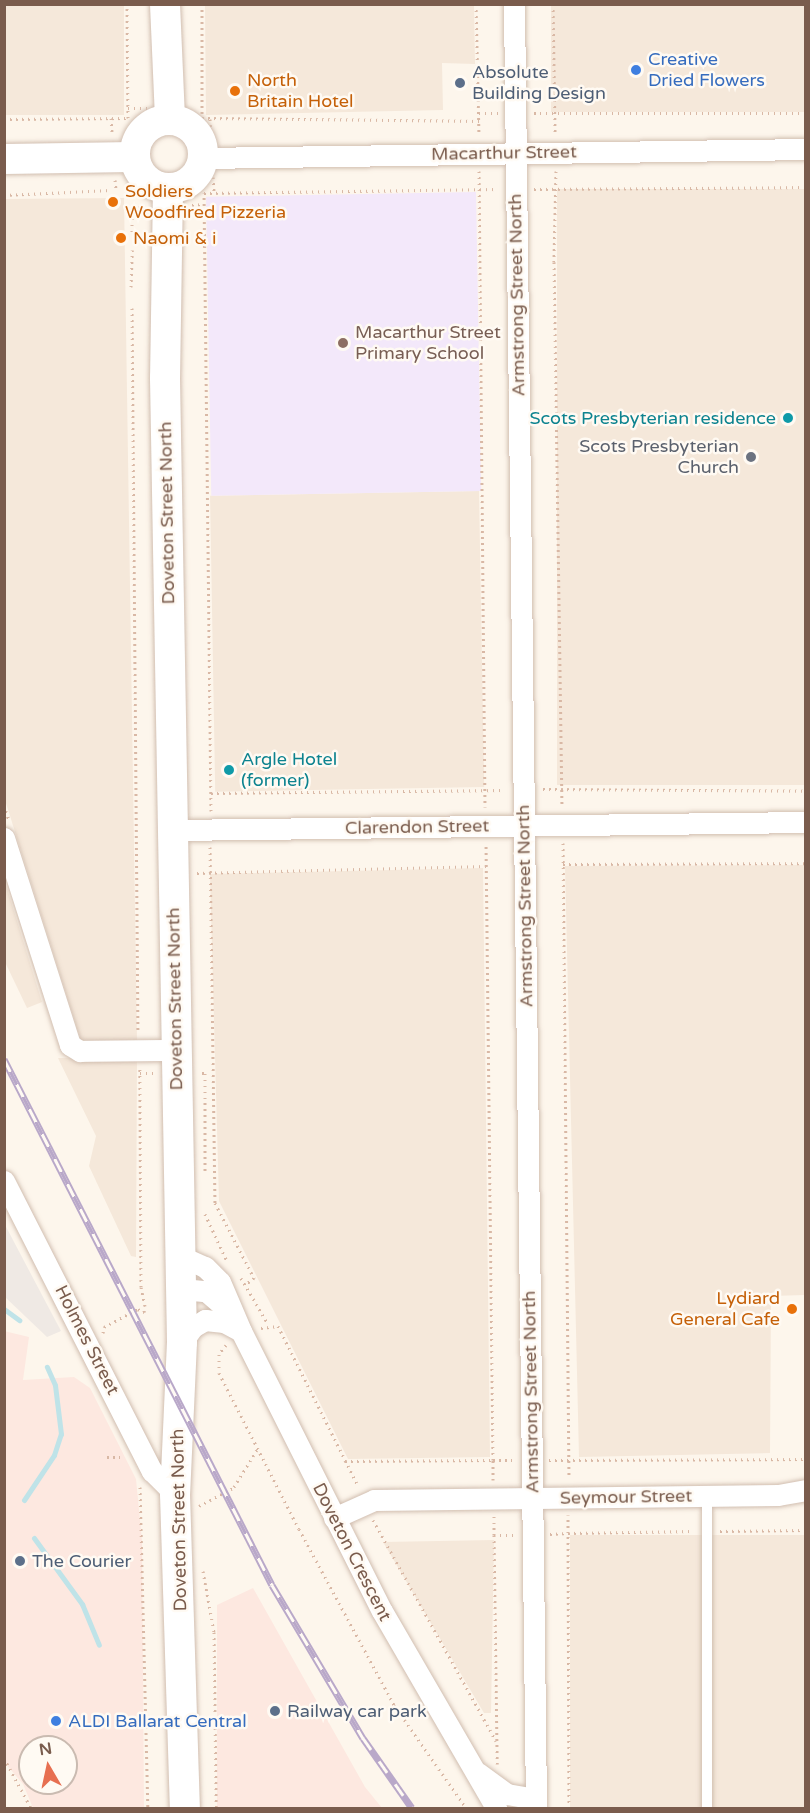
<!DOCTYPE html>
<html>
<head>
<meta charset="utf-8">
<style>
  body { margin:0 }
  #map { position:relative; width:810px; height:1813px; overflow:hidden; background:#fdf6ec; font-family:"Varela Round",sans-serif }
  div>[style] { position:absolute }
  .residential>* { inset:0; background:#f5e8da; transform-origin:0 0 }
  .commercial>* { inset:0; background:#fde8e0 }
  .industrial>* { inset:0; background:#efe9e4 }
  .education>* { inset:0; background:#f3e8fa; transform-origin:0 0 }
  .stream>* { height:5px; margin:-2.5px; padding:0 2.5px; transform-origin:2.5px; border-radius:2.5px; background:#bfe3e8 }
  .path>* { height:3px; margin-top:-1.5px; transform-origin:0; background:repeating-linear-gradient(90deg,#d9b8a5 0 1.5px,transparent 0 6px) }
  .roads { filter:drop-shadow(0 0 2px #d1beb0) drop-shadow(0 0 2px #d1beb0) }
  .service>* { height:10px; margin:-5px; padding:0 5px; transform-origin:5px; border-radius:5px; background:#fff }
  .minor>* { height:21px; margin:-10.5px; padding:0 10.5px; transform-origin:10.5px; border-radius:10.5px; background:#fff }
  .secondary>* { height:30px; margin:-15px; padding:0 15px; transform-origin:15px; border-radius:15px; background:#fff }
  .secondary>.ring { margin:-15px; padding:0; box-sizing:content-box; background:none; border:30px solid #fff; border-radius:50% }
  .rail>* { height:7px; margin-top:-3.5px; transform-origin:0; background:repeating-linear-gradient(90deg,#fffaf3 0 14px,#b9a8c9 0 28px); box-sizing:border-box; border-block:2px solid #b9a8c9 }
  .dots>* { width:16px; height:16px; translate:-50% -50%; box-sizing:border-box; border:3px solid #fffaf3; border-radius:50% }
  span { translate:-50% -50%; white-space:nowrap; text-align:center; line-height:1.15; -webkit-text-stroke:5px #fffaf3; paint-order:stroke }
  .shop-label { font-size:18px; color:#366cbe }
  .left { translate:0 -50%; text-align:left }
  .service-label { font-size:18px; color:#4e5e75 }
  .food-label { font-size:18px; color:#c56008 }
  .right { translate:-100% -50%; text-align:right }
  .street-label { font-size:18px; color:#7a5c4d }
  .education-label { font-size:18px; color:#785e54 }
  .culture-label { font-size:18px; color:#0d838f }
  .worship-label { font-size:18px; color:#5b616d }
  .frame { position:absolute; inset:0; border:6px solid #7a5c4d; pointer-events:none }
  .north { position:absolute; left:18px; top:1735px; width:60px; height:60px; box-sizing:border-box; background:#fffaf3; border:2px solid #cabbb1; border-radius:50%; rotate:351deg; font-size:16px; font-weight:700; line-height:24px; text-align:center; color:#7a5c4d }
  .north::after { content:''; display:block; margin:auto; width:21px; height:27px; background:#e76f51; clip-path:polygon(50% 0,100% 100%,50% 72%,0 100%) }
</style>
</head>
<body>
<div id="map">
  <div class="residential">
    <i style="left:4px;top:5px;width:120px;height:110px"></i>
    <i style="clip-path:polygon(205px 5px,474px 5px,475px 64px,442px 63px,443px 110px,206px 115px)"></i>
    <i style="left:551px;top:5px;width:254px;height:107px"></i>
    <i style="left:805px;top:189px;width:596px;height:248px;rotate:90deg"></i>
    <i style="clip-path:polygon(124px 198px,137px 1040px,81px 1041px,5px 800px,4px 199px)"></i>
    <i style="left:479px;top:491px;width:296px;height:269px;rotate:89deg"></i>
    <i style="clip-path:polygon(805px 865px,805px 1295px,771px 1296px,770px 1453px,579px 1457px,565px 866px)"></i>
    <i style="clip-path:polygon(483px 868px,490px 1457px,348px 1459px,219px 1201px,210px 874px)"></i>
    <i style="clip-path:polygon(5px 882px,42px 1002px,27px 1008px,5px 962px)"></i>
    <i style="clip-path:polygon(58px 1058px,137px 1058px,136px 1257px,131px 1256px,89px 1166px,96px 1136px)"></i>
    <i style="left:805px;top:1535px;width:273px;height:235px;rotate:90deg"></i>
    <i style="clip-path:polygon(494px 1540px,491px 1713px,484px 1713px,383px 1542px)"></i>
  </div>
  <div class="commercial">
    <i style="clip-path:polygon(evenodd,4px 1331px,29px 1337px,23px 1380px,74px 1377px,90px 1388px,136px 1479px,142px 1541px,144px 1808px,33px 1808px,23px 1784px,5px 1763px,4px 1331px,30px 1747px,66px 1747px,66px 1783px,30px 1783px,30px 1747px)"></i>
    <i style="clip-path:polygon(253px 1588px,365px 1787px,382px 1808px,217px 1808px,217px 1605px)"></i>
  </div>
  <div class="industrial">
    <i style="clip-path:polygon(4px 1223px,61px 1331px,47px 1337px,5px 1297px)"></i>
  </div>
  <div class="education">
    <i style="left:476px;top:192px;width:299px;height:270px;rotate:89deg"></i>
  </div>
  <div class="stream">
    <i style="left:4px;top:1309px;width:19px;rotate:36deg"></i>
    <i style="left:24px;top:1500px;width:54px;rotate:-56.3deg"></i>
    <i style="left:54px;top:1455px;width:22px;rotate:-72deg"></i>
    <i style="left:61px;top:1434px;width:49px;rotate:-97deg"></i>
    <i style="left:55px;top:1385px;width:20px;rotate:-114deg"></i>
    <i style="left:34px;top:1538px;width:82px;rotate:54deg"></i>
    <i style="left:82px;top:1604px;width:44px;rotate:67.5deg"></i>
  </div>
  <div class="path">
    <i style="left:202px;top:4px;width:114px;rotate:90deg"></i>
    <i style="left:202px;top:118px;width:277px;rotate:0.6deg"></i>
    <i style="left:476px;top:4px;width:131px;rotate:88.7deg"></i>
    <i style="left:553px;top:4px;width:131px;rotate:89.1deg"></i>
    <i style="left:128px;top:108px;width:19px"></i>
    <i style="left:479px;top:113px;width:19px"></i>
    <i style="left:534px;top:113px;width:272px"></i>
    <i style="left:111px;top:118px;width:16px;rotate:86deg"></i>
    <i style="left:4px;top:119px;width:124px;rotate:-0.5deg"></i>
    <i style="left:128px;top:118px;width:114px;rotate:-90.5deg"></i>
    <i style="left:210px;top:119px;width:22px;rotate:87deg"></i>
    <i style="left:479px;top:171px;width:636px;rotate:89.46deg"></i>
    <i style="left:556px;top:171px;width:91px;rotate:91.3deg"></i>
    <i style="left:554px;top:262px;width:545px;rotate:89.16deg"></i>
    <i style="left:213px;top:177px;width:16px;rotate:86deg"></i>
    <i style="left:115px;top:180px;width:10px;rotate:84deg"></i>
    <i style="left:534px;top:189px;width:272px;rotate:-0.4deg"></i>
    <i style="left:4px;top:195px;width:107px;rotate:-2.7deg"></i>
    <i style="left:192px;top:205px;width:12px;rotate:-5deg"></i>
    <i style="left:132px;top:232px;width:24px;rotate:-90deg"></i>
    <i style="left:132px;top:208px;width:14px;rotate:-4deg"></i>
    <i style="left:131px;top:287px;width:37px;rotate:-88deg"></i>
    <i style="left:132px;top:308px;width:725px;rotate:89.53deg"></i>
    <i style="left:543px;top:789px;width:263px;rotate:0.4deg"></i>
    <i style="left:211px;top:793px;width:293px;rotate:-0.6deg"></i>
    <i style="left:4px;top:805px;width:16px;rotate:72deg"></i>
    <i style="left:211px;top:811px;width:618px;rotate:-90.65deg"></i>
    <i style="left:204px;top:193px;width:294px;rotate:-0.8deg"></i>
    <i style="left:563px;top:843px;width:635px;rotate:89.46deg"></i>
    <i style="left:210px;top:847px;width:356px;rotate:89.2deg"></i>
    <i style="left:215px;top:1203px;width:85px;rotate:62.5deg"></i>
    <i style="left:254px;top:1278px;width:10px;rotate:143deg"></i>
    <i style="left:563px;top:864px;width:243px;rotate:-0.2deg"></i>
    <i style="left:197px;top:873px;width:290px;rotate:-1.4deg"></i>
    <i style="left:140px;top:1073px;width:13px"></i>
    <i style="left:202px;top:1073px;width:3px"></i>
    <i style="left:205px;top:1073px;width:101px;rotate:90deg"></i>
    <i style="left:205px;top:1214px;width:50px;rotate:65deg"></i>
    <i style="left:241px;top:1278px;width:53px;rotate:59.6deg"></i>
    <i style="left:261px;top:1328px;width:17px;rotate:-7deg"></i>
    <i style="left:278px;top:1326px;width:179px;rotate:63.4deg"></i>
    <i style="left:103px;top:1333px;width:6px;rotate:-81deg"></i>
    <i style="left:104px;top:1327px;width:38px;rotate:-28deg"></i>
    <i style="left:138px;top:1309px;width:7px;rotate:27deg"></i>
    <i style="left:144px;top:1312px;width:6px;rotate:-81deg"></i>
    <i style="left:145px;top:1306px;width:19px;rotate:-102deg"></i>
    <i style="left:141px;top:1287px;width:218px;rotate:-90.3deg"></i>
    <i style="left:226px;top:1345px;width:11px;rotate:128deg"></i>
    <i style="left:219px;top:1354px;width:19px;rotate:90deg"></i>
    <i style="left:219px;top:1373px;width:175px;rotate:62.9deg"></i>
    <i style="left:299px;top:1529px;width:200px;rotate:61.6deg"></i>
    <i style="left:394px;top:1705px;width:126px;rotate:55deg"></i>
    <i style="left:107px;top:1457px;width:16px"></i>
    <i style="left:549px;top:1460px;width:257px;rotate:-0.2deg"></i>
    <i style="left:345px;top:1461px;width:148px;rotate:-0.4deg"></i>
    <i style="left:493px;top:1460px;width:617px;rotate:-90.65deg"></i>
    <i style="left:493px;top:1480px;width:20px;rotate:-90deg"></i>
    <i style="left:493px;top:1460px;width:19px"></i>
    <i style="left:140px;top:1487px;width:321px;rotate:88.6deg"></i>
    <i style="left:199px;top:1506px;width:40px;rotate:-28deg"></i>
    <i style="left:234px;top:1487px;width:46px;rotate:-58.4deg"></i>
    <i style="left:494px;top:1516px;width:19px;rotate:90deg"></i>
    <i style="left:494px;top:1535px;width:20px"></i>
    <i style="left:373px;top:1520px;width:253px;rotate:60.9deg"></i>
    <i style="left:720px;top:1531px;width:86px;rotate:-0.7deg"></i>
    <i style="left:550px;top:1534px;width:18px;rotate:-3deg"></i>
    <i style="left:568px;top:1533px;width:18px;rotate:-90deg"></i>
    <i style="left:494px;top:1535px;width:229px;rotate:89.2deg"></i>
    <i style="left:203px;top:1571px;width:62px;rotate:79.8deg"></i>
    <i style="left:214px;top:1632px;width:176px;rotate:89.3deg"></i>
    <i style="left:4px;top:1758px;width:57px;rotate:61.6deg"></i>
    <i style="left:569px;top:1808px;width:275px;rotate:-90.2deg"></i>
    <i style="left:568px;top:1533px;width:125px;rotate:-0.9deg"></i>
  </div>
  <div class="roads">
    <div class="service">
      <i style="left:707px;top:1808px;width:312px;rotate:-90deg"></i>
    </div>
    <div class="minor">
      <i style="left:514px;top:4px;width:1804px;rotate:89.3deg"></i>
      <i style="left:202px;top:158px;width:604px;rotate:-0.85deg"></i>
      <i style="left:172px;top:830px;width:634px;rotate:-0.72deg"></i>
      <i style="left:4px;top:838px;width:217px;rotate:72.3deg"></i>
      <i style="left:70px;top:1045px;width:12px;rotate:31deg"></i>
      <i style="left:80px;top:1051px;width:97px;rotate:-0.6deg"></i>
      <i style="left:4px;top:1181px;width:326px;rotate:63deg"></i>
      <i style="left:152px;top:1471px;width:33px;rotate:45deg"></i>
      <i style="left:180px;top:1256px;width:27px;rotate:24deg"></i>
      <i style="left:205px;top:1267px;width:21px;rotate:45deg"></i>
      <i style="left:220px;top:1282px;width:53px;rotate:66.8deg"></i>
      <i style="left:241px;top:1331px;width:313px;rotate:63.3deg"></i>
      <i style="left:382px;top:1611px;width:228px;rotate:59.9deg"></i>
      <i style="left:181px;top:1289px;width:25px;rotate:5deg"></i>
      <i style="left:206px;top:1291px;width:30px;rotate:41deg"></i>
      <i style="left:182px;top:1342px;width:19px;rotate:-54deg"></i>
      <i style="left:193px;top:1327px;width:14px;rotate:-30deg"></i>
      <i style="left:205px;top:1320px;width:19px;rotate:6deg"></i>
      <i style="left:224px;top:1322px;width:19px;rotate:28deg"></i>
      <i style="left:334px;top:1518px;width:44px;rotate:-24.2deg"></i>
      <i style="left:374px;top:1500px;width:404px;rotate:-0.7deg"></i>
      <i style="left:778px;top:1495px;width:28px;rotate:-10deg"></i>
      <i style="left:478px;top:1773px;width:36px;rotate:36deg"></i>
      <i style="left:507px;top:1794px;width:29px;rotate:10deg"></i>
    </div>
    <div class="secondary">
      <i style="left:165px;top:4px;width:115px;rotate:87.5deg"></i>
      <i class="ring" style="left:135px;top:120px;width:38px;height:38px"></i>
      <i style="left:4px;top:159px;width:130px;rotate:-0.9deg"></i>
      <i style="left:168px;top:189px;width:189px;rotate:90.9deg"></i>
      <i style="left:165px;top:378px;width:964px;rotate:88.99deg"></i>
      <i style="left:182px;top:1342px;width:152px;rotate:92.6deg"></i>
      <i style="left:175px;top:1494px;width:314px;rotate:88.2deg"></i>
    </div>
  </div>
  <div class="rail">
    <i style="left:4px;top:1059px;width:590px;rotate:63deg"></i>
    <i style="left:272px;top:1585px;width:178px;rotate:59.3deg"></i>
    <i style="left:363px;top:1738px;width:85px;rotate:55deg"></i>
  </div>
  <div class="dots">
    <i style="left:636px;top:70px;background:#3f7fe0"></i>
    <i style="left:460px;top:83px;background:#5c6f8a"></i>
    <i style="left:235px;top:91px;background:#e8710a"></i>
    <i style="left:113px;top:202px;background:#e8710a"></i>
    <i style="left:121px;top:238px;background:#e8710a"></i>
    <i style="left:343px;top:343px;background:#8d6e63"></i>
    <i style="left:788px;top:418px;background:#0f9aa8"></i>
    <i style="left:751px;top:457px;background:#6b7280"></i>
    <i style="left:229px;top:770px;background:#0f9aa8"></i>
    <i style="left:792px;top:1309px;background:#e8710a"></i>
    <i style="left:20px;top:1561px;background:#5c6f8a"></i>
    <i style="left:275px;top:1711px;background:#5c6f8a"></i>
    <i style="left:56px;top:1721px;background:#3f7fe0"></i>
  </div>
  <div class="shop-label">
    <span class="left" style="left:648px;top:70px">Creative<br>Dried Flowers</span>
    <span class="left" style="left:68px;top:1721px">ALDI Ballarat Central</span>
  </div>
  <div class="service-label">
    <span class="left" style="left:472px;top:83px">Absolute<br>Building Design</span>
    <span class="left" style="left:32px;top:1561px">The Courier</span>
    <span class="left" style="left:287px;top:1711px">Railway car park</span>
  </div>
  <div class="food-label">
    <span class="left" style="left:247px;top:91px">North<br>Britain Hotel</span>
    <span class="left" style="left:125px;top:202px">Soldiers<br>Woodfired Pizzeria</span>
    <span class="left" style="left:133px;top:238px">Naomi &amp; i</span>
    <span class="right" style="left:780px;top:1309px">Lydiard<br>General Cafe</span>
  </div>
  <div class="street-label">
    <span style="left:504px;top:153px;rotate:-1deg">Macarthur Street</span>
    <span style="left:517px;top:295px;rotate:-91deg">Armstrong Street North</span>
    <span style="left:167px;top:513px;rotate:-91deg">Doveton Street North</span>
    <span style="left:417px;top:827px;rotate:-1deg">Clarendon Street</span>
    <span style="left:525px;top:906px;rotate:-91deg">Armstrong Street North</span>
    <span style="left:175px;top:999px;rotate:-91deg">Doveton Street North</span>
    <span style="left:87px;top:1340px;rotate:63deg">Holmes Street</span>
    <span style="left:531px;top:1392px;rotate:-91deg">Armstrong Street North</span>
    <span style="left:626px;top:1497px;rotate:-1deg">Seymour Street</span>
    <span style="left:179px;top:1520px;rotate:-91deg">Doveton Street North</span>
    <span style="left:352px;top:1552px;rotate:63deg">Doveton Crescent</span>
  </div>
  <div class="education-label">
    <span class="left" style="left:355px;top:343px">Macarthur Street<br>Primary School</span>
  </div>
  <div class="culture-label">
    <span class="right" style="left:776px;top:418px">Scots Presbyterian residence</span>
    <span class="left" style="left:241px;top:770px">Argle Hotel<br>(former)</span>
  </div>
  <div class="worship-label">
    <span class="right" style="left:739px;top:457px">Scots Presbyterian<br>Church</span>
  </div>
  <div class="frame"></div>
  <div class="north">N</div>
</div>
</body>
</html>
